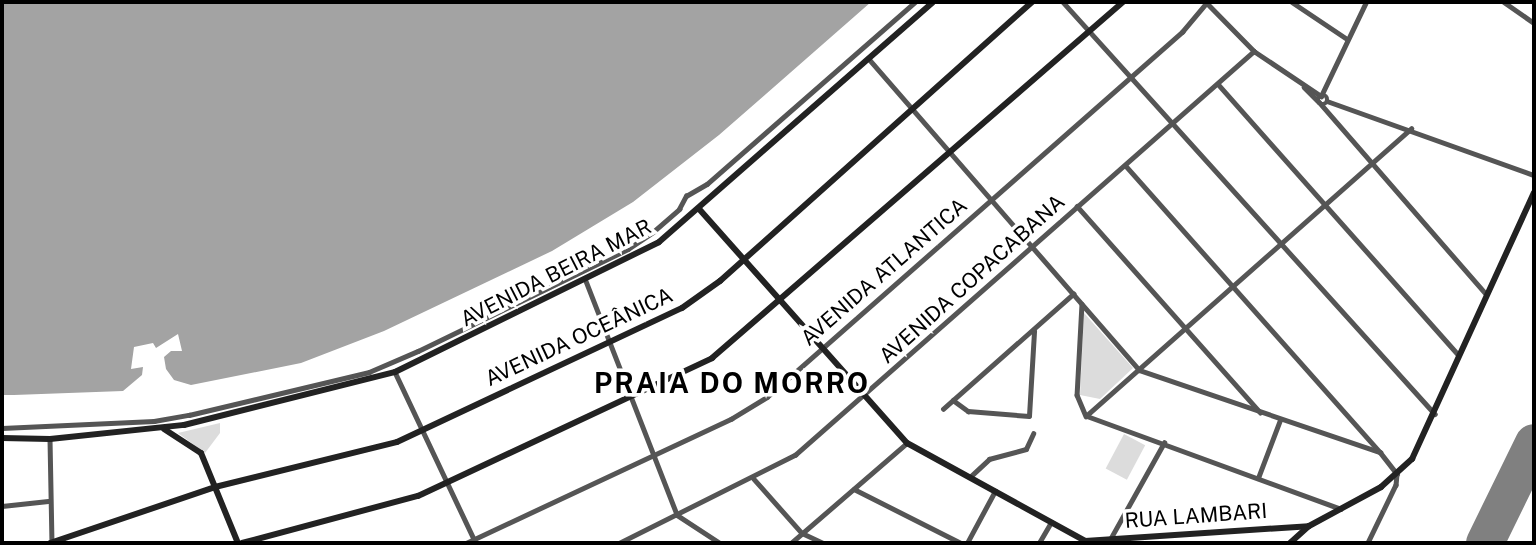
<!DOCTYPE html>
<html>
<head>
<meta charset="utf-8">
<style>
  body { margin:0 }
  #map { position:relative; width:1536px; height:545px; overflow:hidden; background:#fff; font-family:"Public Sans",sans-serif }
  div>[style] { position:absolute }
  .green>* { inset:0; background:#dcdcdc; transform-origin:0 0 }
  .water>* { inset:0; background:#a3a3a3 }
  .runway>* { height:38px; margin:-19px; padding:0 19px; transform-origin:19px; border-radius:19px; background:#808080 }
  .street>* { height:4.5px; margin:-2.25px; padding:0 2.25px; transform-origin:2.25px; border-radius:2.25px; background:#555 }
  .street>.ring { margin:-2.25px; padding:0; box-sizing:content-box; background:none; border:4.5px solid #555; border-radius:50% }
  .secondary>* { height:6px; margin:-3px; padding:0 3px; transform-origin:3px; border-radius:3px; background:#222 }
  span { translate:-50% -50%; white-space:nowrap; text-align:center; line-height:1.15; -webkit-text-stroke:7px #fff; paint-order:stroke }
  .street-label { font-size:21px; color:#000 }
  .district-label { font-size:28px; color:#000; font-weight:700; letter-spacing:2px }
  .frame { position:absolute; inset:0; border:4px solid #000; pointer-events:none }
</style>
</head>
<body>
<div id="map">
  <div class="green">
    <i style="clip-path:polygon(1084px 313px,1133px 368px,1100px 399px,1080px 395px)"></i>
    <i style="clip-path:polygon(220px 423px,220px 433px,205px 453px,178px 433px)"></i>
    <i style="left:1124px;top:434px;width:24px;height:39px;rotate:28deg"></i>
  </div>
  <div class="water">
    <i style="clip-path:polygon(2px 2px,871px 2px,719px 135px,633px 202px,552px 251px,384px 331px,301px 363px,191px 385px,174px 380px,166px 369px,164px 357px,171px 351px,182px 351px,178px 334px,156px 348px,153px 343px,134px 347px,131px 369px,143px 367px,142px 375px,123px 391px,14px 395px,2px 395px)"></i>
  </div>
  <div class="runway">
    <i style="left:1485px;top:543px;width:111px;rotate:-63.9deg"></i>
  </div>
  <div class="street">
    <i style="left:1063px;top:2px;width:555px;rotate:47.92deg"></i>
    <i style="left:1206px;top:2px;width:69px;rotate:45.6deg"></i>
    <i style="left:1254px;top:51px;width:81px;rotate:33.9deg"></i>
    <i style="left:1321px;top:96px;width:104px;rotate:-64.4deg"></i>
    <i style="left:1292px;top:2px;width:66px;rotate:33.9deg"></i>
    <i style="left:1504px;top:2px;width:37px;rotate:35deg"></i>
    <i style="left:869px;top:59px;width:412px;rotate:49deg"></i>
    <i style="left:1139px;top:370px;width:255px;rotate:18.8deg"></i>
    <i style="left:1380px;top:452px;width:28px;rotate:52deg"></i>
    <i style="left:1397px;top:474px;width:11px;rotate:95deg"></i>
    <i style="left:1396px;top:485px;width:64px;rotate:115.8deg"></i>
    <i style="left:1218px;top:84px;width:361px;rotate:48.4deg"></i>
    <i style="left:1304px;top:87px;width:21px;rotate:45deg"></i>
    <i class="ring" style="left:1318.5px;top:95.5px;width:4.5px;height:4.5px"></i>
    <i style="left:1327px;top:101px;width:220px;rotate:19.7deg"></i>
    <i style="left:1320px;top:103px;width:253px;rotate:49deg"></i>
    <i style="left:1126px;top:166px;width:381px;rotate:48.4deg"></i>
    <i style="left:1077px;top:206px;width:276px;rotate:48.4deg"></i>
    <i style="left:586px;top:281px;width:251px;rotate:68.7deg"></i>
    <i style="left:677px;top:515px;width:51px;rotate:33.1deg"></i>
    <i style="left:1082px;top:304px;width:91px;rotate:93.1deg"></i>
    <i style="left:1077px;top:395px;width:23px;rotate:67deg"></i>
    <i style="left:395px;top:372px;width:189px;rotate:64.7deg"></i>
    <i style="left:953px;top:400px;width:19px;rotate:36deg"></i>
    <i style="left:968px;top:411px;width:61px;rotate:4.7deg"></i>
    <i style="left:1029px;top:416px;width:85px;rotate:-86.6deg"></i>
    <i style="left:943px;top:409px;width:174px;rotate:-41.5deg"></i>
    <i style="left:1086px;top:416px;width:434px;rotate:-41.5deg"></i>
    <i style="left:1087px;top:416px;width:270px;rotate:20.1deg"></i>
    <i style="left:2px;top:428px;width:152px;rotate:-2.6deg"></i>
    <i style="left:154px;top:421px;width:36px;rotate:-10deg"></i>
    <i style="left:189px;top:415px;width:185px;rotate:-13.4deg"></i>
    <i style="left:369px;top:372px;width:53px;rotate:-23.2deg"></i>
    <i style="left:418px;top:351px;width:233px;rotate:-25.9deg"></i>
    <i style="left:628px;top:249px;width:30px;rotate:-34deg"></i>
    <i style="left:653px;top:232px;width:35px;rotate:-41deg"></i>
    <i style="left:679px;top:209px;width:15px;rotate:-62deg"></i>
    <i style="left:686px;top:196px;width:24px;rotate:-30deg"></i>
    <i style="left:707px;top:184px;width:276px;rotate:-41.2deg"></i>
    <i style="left:50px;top:439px;width:103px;rotate:88.9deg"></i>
    <i style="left:970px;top:477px;width:26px;rotate:-43deg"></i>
    <i style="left:989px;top:459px;width:38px;rotate:-15deg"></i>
    <i style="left:1026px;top:449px;width:17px;rotate:-65deg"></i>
    <i style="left:1258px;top:478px;width:62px;rotate:-69.2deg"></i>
    <i style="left:754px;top:479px;width:72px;rotate:48.4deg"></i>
    <i style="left:802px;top:533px;width:23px;rotate:25deg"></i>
    <i style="left:854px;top:489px;width:120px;rotate:26.8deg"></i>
    <i style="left:2px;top:506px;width:46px;rotate:-6.2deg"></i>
    <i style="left:466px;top:543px;width:293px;rotate:-25.1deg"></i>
    <i style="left:731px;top:419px;width:42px;rotate:-31.4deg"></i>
    <i style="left:767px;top:397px;width:553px;rotate:-41.33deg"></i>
    <i style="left:1182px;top:32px;width:39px;rotate:-50deg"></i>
    <i style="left:619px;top:543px;width:197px;rotate:-26.6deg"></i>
    <i style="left:795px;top:455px;width:611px;rotate:-41.35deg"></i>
    <i style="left:791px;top:543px;width:153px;rotate:-40.8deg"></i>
    <i style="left:967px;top:543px;width:59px;rotate:-61.7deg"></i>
    <i style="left:1039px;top:543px;width:24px;rotate:-60deg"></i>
    <i style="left:1108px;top:543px;width:115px;rotate:-60.8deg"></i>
  </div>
  <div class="secondary">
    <i style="left:700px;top:210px;width:312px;rotate:48.4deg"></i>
    <i style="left:907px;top:443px;width:208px;rotate:28.8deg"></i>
    <i style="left:164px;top:429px;width:44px;rotate:33deg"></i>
    <i style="left:201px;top:453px;width:97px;rotate:67.7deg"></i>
    <i style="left:2px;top:438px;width:48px;rotate:1.2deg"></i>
    <i style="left:50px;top:439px;width:135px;rotate:-6deg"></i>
    <i style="left:184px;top:425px;width:218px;rotate:-14.1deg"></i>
    <i style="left:395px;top:372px;width:294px;rotate:-26.2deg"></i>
    <i style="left:659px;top:242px;width:364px;rotate:-41.2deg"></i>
    <i style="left:1085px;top:541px;width:224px;rotate:-3.8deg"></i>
    <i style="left:50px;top:543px;width:174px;rotate:-18.7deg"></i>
    <i style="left:215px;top:487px;width:187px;rotate:-13.9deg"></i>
    <i style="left:397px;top:442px;width:315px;rotate:-25.2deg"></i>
    <i style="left:682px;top:308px;width:47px;rotate:-35.4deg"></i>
    <i style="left:720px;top:281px;width:419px;rotate:-41.8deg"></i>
    <i style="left:242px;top:543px;width:182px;rotate:-15deg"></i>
    <i style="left:418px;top:496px;width:325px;rotate:-25.1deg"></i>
    <i style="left:712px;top:358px;width:544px;rotate:-40.9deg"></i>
    <i style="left:1290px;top:543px;width:25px;rotate:-42deg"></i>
    <i style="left:1309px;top:526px;width:82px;rotate:-28.4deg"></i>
    <i style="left:1381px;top:487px;width:42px;rotate:-42.1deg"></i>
    <i style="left:1412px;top:459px;width:293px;rotate:-65.4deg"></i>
  </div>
  <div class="street-label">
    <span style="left:884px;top:272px;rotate:-41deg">AVENIDA ATLANTICA</span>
    <span style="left:556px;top:273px;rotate:-27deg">AVENIDA BEIRA MAR</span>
    <span style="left:972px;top:279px;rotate:-42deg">AVENIDA COPACABANA</span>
    <span style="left:579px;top:337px;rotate:-25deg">AVENIDA OCEÂNICA</span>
    <span style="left:1196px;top:516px;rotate:-4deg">RUA LAMBARI</span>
  </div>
  <div class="district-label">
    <span style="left:732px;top:383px">PRAIA DO MORRO</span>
  </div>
  <div class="frame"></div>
</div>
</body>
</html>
